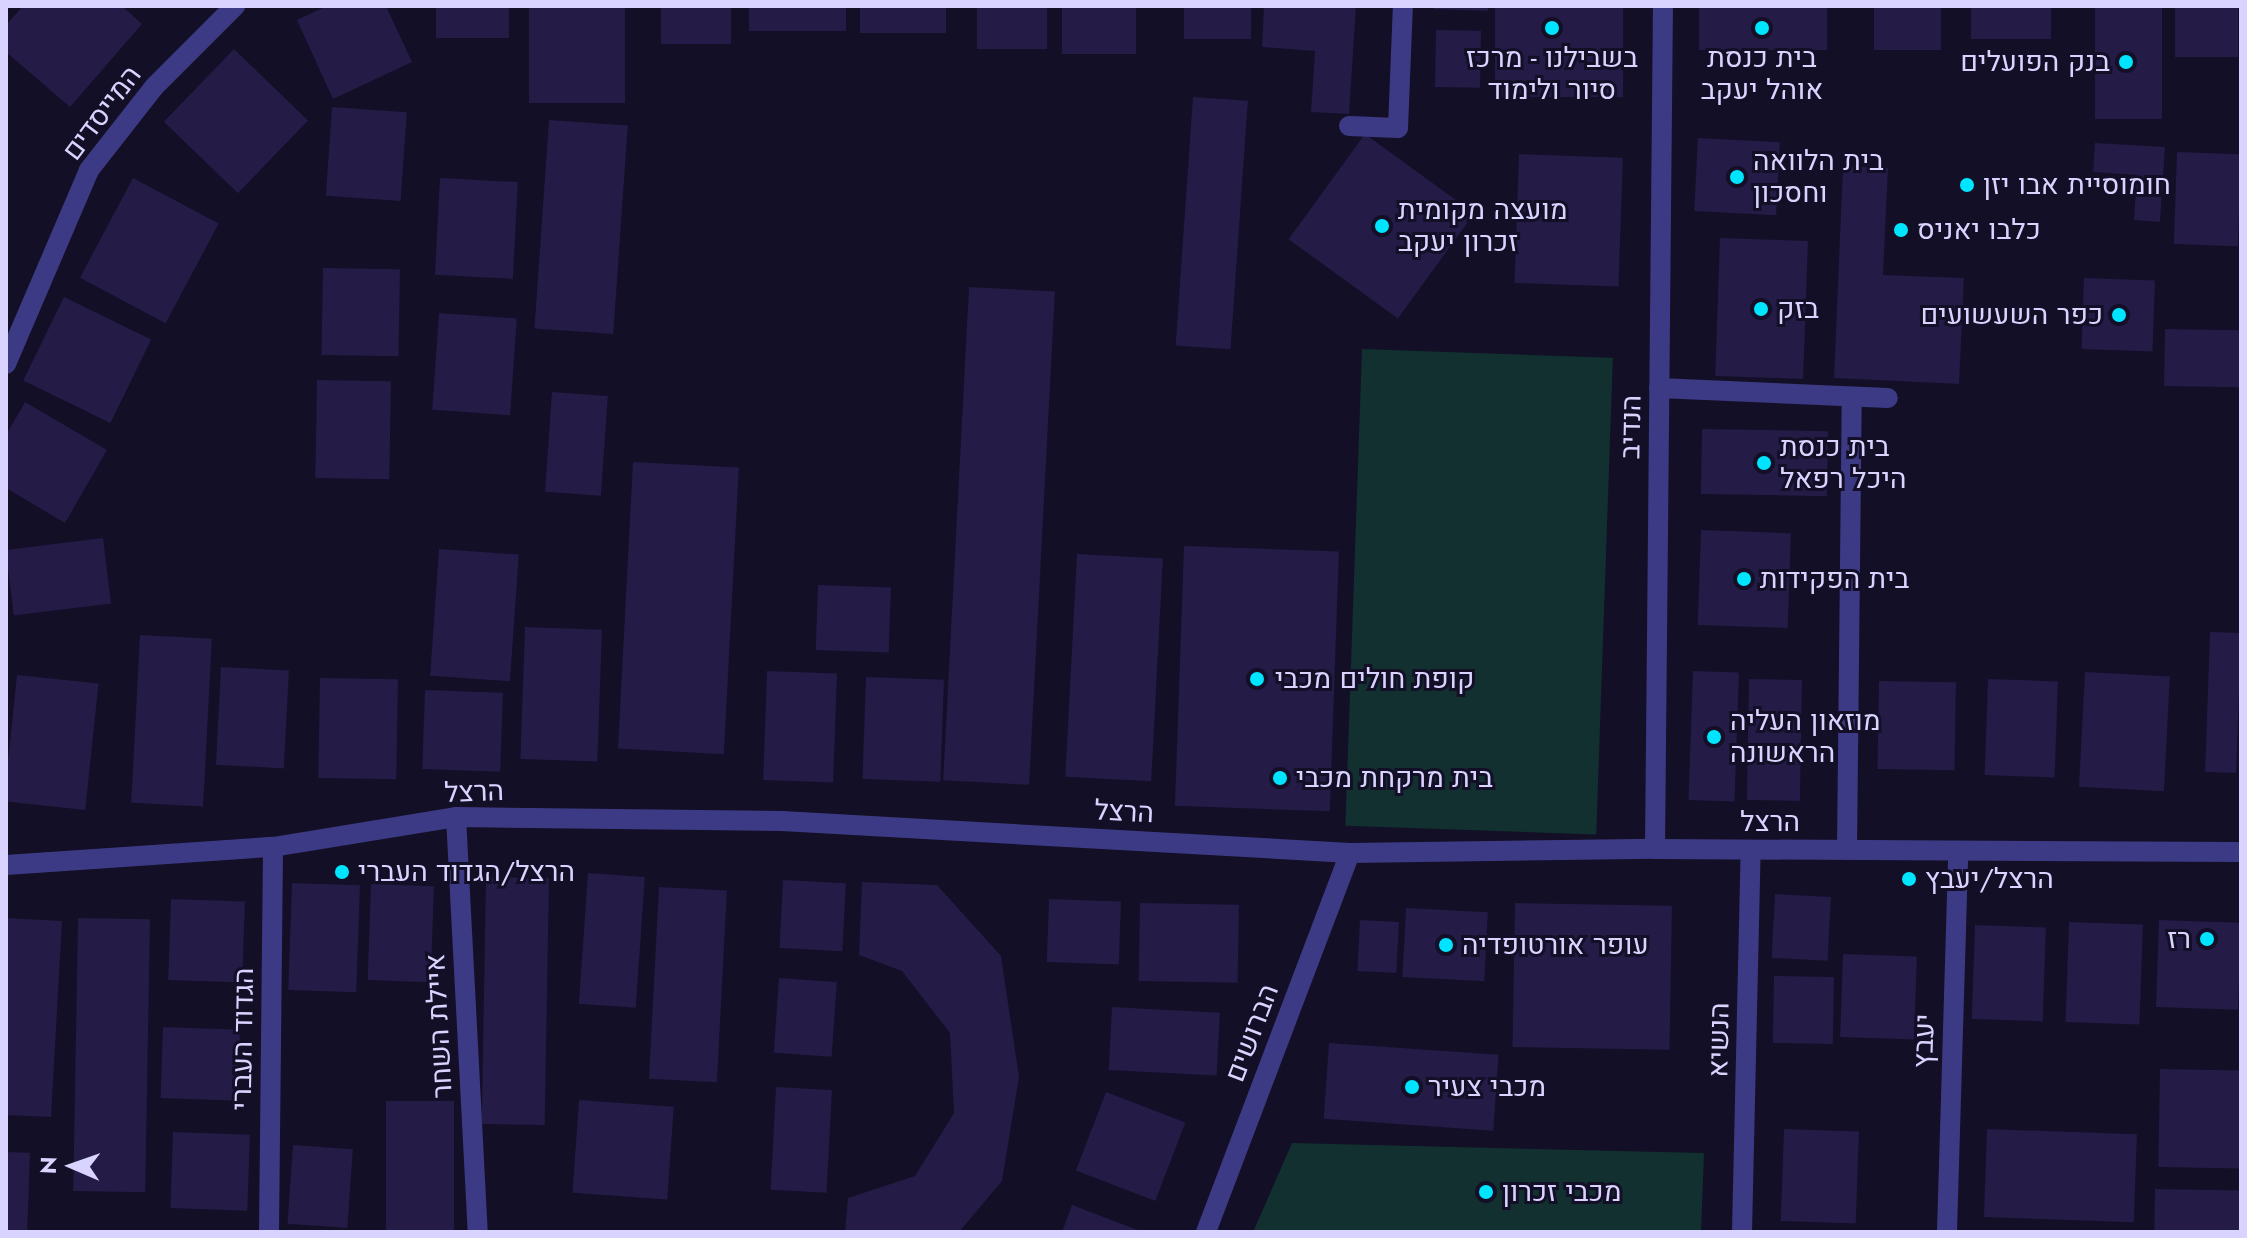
<!DOCTYPE html>
<html>
<head>
<meta charset="utf-8">
<style>
  body { margin:0 }
  #map { position:relative; width:2247px; height:1238px; overflow:hidden; background:#130f26; font-family:Jost,Heebo,sans-serif }
  div>[style] { position:absolute }
  .green>* { inset:0; background:#12302f; transform-origin:0 0 }
  .building>* { inset:0; background:#241b47; transform-origin:0 0 }
  .minor>* { height:20px; margin:-10px; padding:0 10px; transform-origin:10px; border-radius:10px; background:#3d3a85 }
  .dots>* { width:22px; height:22px; translate:-50% -50%; box-sizing:border-box; border:4px solid #130f26; border-radius:50% }
  span { translate:-50% -50%; white-space:nowrap; text-align:center; line-height:1.15; -webkit-text-stroke:6px #130f26; paint-order:stroke }
  .poi-label { font-size:28px; color:#d9d4ff }
  .right { translate:-100% -50%; text-align:right }
  .left { translate:0 -50%; text-align:left }
  .street-label { font-size:28px; color:#d9d4ff }
  .frame { position:absolute; inset:0; border:8px solid #d9d4ff; pointer-events:none }
  .north { position:absolute; left:32px; top:1126px; width:80px; height:80px; -webkit-text-stroke:6px #130f26; paint-order:stroke; rotate:272deg; font-size:22px; font-weight:700; line-height:32px; text-align:center; color:#d9d4ff }
  .north::after { content:''; display:block; margin:auto; width:28px; height:36px; background:#d9d4ff; clip-path:polygon(50% 0,100% 100%,50% 72%,0 100%) }
</style>
</head>
<body>
<div id="map">
  <div class="green">
    <i style="left:1362px;top:349px;width:251px;height:477px;rotate:2deg"></i>
    <i style="clip-path:polygon(1292px 1143px,1704px 1153px,1701px 1232px,1253px 1232px)"></i>
  </div>
  <div class="building">
    <i style="clip-path:polygon(23px 6px,122px 6px,142px 24px,70px 107px,6px 52px,6px 25px)"></i>
    <i style="clip-path:polygon(327px 6px,386px 6px,412px 62px,333px 99px,297px 20px)"></i>
    <i style="left:436px;top:6px;width:73px;height:32px"></i>
    <i style="left:529px;top:6px;width:96px;height:97px"></i>
    <i style="left:661px;top:6px;width:70px;height:38px"></i>
    <i style="left:749px;top:6px;width:97px;height:25px"></i>
    <i style="left:860px;top:6px;width:86px;height:27px"></i>
    <i style="left:977px;top:6px;width:70px;height:43px"></i>
    <i style="left:1062px;top:6px;width:74px;height:48px"></i>
    <i style="left:1184px;top:6px;width:67px;height:33px"></i>
    <i style="clip-path:polygon(1264px 6px,1356px 6px,1349px 114px,1311px 112px,1315px 51px,1262px 47px)"></i>
    <i style="clip-path:polygon(1434px 6px,1488px 6px,1488px 11px,1434px 9px)"></i>
    <i style="left:1495px;top:6px;width:128px;height:91px"></i>
    <i style="left:1699px;top:6px;width:128px;height:44px"></i>
    <i style="left:1874px;top:6px;width:67px;height:44px"></i>
    <i style="left:1971px;top:6px;width:80px;height:33px"></i>
    <i style="left:2095px;top:6px;width:67px;height:113px"></i>
    <i style="left:2175px;top:6px;width:63px;height:51px"></i>
    <i style="left:1436px;top:30px;width:45px;height:57px;rotate:1deg"></i>
    <i style="left:234px;top:49px;width:103px;height:101px;rotate:44deg"></i>
    <i style="left:1193px;top:97px;width:55px;height:249px;rotate:4deg"></i>
    <i style="left:332px;top:107px;width:75px;height:89px;rotate:4deg"></i>
    <i style="left:549px;top:120px;width:79px;height:209px;rotate:4deg"></i>
    <i style="left:1365px;top:134px;width:135px;height:130px;rotate:36deg"></i>
    <i style="left:1698px;top:138px;width:82px;height:73px;rotate:3deg"></i>
    <i style="clip-path:polygon(2095px 143px,2165px 147px,2160px 222px,2134px 220px,2137px 175px,2093px 172px)"></i>
    <i style="left:2177px;top:152px;width:64px;height:92px;rotate:2deg"></i>
    <i style="left:1519px;top:154px;width:104px;height:129px;rotate:2deg"></i>
    <i style="clip-path:polygon(1843px 166px,1888px 168px,1883px 275px,1964px 278px,1959px 384px,1834px 378px)"></i>
    <i style="left:133px;top:178px;width:97px;height:113px;rotate:28deg"></i>
    <i style="left:440px;top:178px;width:78px;height:97px;rotate:3deg"></i>
    <i style="left:1720px;top:238px;width:88px;height:138px;rotate:2deg"></i>
    <i style="left:323px;top:268px;width:77px;height:87px;rotate:1deg"></i>
    <i style="left:2084px;top:278px;width:71px;height:71px;rotate:2deg"></i>
    <i style="left:969px;top:287px;width:86px;height:494px;rotate:3deg"></i>
    <i style="left:64px;top:297px;width:97px;height:93px;rotate:26deg"></i>
    <i style="left:439px;top:313px;width:78px;height:97px;rotate:4deg"></i>
    <i style="left:2165px;top:329px;width:76px;height:57px;rotate:1deg"></i>
    <i style="left:317px;top:380px;width:74px;height:98px;rotate:1deg"></i>
    <i style="left:552px;top:392px;width:56px;height:100px;rotate:4deg"></i>
    <i style="clip-path:polygon(25px 402px,107px 450px,65px 523px,6px 488px,6px 435px)"></i>
    <i style="left:1702px;top:429px;width:126px;height:65px;rotate:1deg"></i>
    <i style="left:633px;top:462px;width:106px;height:287px;rotate:3deg"></i>
    <i style="left:1701px;top:530px;width:90px;height:95px;rotate:2deg"></i>
    <i style="left:103px;top:538px;width:66px;height:98px;rotate:83deg"></i>
    <i style="left:1184px;top:546px;width:155px;height:260px;rotate:2deg"></i>
    <i style="left:439px;top:549px;width:80px;height:127px;rotate:4deg"></i>
    <i style="left:1077px;top:554px;width:86px;height:223px;rotate:3deg"></i>
    <i style="left:818px;top:585px;width:73px;height:65px;rotate:2deg"></i>
    <i style="left:525px;top:627px;width:77px;height:132px;rotate:2deg"></i>
    <i style="left:2210px;top:632px;width:31px;height:140px;rotate:2deg"></i>
    <i style="left:140px;top:635px;width:72px;height:168px;rotate:3deg"></i>
    <i style="left:221px;top:667px;width:68px;height:98px;rotate:3deg"></i>
    <i style="left:767px;top:671px;width:70px;height:109px;rotate:2deg"></i>
    <i style="left:1693px;top:671px;width:46px;height:129px;rotate:2deg"></i>
    <i style="left:2085px;top:672px;width:85px;height:115px;rotate:3deg"></i>
    <i style="left:17px;top:675px;width:82px;height:127px;rotate:6deg"></i>
    <i style="left:866px;top:677px;width:78px;height:102px;rotate:2deg"></i>
    <i style="left:320px;top:678px;width:78px;height:100px;rotate:1deg"></i>
    <i style="left:1749px;top:679px;width:53px;height:121px;rotate:1deg"></i>
    <i style="left:1988px;top:679px;width:70px;height:96px;rotate:2deg"></i>
    <i style="left:1879px;top:681px;width:77px;height:88px;rotate:1deg"></i>
    <i style="left:425px;top:690px;width:78px;height:79px;rotate:2deg"></i>
    <i style="left:588px;top:873px;width:57px;height:131px;rotate:4deg"></i>
    <i style="left:486px;top:877px;width:63px;height:247px;rotate:1deg"></i>
    <i style="left:783px;top:880px;width:63px;height:68px;rotate:3deg"></i>
    <i style="clip-path:polygon(862px 882px,937px 885px,1001px 956px,1019px 1077px,1002px 1181px,959px 1232px,845px 1232px,848px 1198px,915px 1176px,954px 1113px,950px 1033px,902px 971px,859px 955px)"></i>
    <i style="left:292px;top:883px;width:68px;height:107px;rotate:2deg"></i>
    <i style="left:371px;top:884px;width:63px;height:96px;rotate:2deg"></i>
    <i style="left:659px;top:887px;width:68px;height:192px;rotate:3deg"></i>
    <i style="left:1775px;top:894px;width:56px;height:64px;rotate:3deg"></i>
    <i style="left:171px;top:899px;width:74px;height:81px;rotate:2deg"></i>
    <i style="left:1049px;top:899px;width:72px;height:63px;rotate:2deg"></i>
    <i style="left:1140px;top:903px;width:99px;height:78px;rotate:1deg"></i>
    <i style="left:1515px;top:903px;width:157px;height:144px;rotate:1deg"></i>
    <i style="left:1406px;top:908px;width:82px;height:69px;rotate:3deg"></i>
    <i style="clip-path:polygon(6px 918px,62px 921px,51px 1117px,6px 1115px)"></i>
    <i style="left:78px;top:918px;width:72px;height:273px;rotate:1deg"></i>
    <i style="left:1360px;top:920px;width:39px;height:51px;rotate:3deg"></i>
    <i style="left:2159px;top:920px;width:82px;height:87px;rotate:2deg"></i>
    <i style="left:2069px;top:922px;width:74px;height:100px;rotate:2deg"></i>
    <i style="left:1975px;top:925px;width:71px;height:94px;rotate:2deg"></i>
    <i style="left:1843px;top:954px;width:74px;height:83px;rotate:2deg"></i>
    <i style="left:1774px;top:976px;width:60px;height:67px;rotate:1deg"></i>
    <i style="left:779px;top:978px;width:58px;height:75px;rotate:4deg"></i>
    <i style="left:1112px;top:1007px;width:108px;height:63px;rotate:3deg"></i>
    <i style="left:163px;top:1027px;width:77px;height:71px;rotate:2deg"></i>
    <i style="left:1329px;top:1043px;width:170px;height:76px;rotate:4deg"></i>
    <i style="left:2160px;top:1069px;width:81px;height:98px;rotate:1deg"></i>
    <i style="left:776px;top:1087px;width:56px;height:103px;rotate:3deg"></i>
    <i style="left:1106px;top:1092px;width:85px;height:84px;rotate:21deg"></i>
    <i style="left:579px;top:1100px;width:95px;height:93px;rotate:4deg"></i>
    <i style="left:386px;top:1101px;width:68px;height:131px"></i>
    <i style="left:1784px;top:1129px;width:75px;height:92px;rotate:2deg"></i>
    <i style="left:1987px;top:1129px;width:150px;height:88px;rotate:2deg"></i>
    <i style="left:173px;top:1132px;width:77px;height:76px;rotate:2deg"></i>
    <i style="left:293px;top:1145px;width:60px;height:79px;rotate:4deg"></i>
    <i style="left:6px;top:1152px;width:24px;height:80px;rotate:2deg"></i>
    <i style="left:2155px;top:1189px;width:85px;height:43px;rotate:1deg"></i>
    <i style="clip-path:polygon(1072px 1205px,1143px 1232px,1062px 1232px)"></i>
  </div>
  <div class="minor">
    <i style="left:1349px;top:126px;width:49px;rotate:2.3deg"></i>
    <i style="left:1398px;top:128px;width:122px;rotate:-87.7deg"></i>
    <i style="left:6px;top:364px;width:211px;rotate:-66.8deg"></i>
    <i style="left:89px;top:170px;width:105px;rotate:-51.9deg"></i>
    <i style="left:154px;top:87px;width:115px;rotate:-45deg"></i>
    <i style="left:1659px;top:388px;width:229px;rotate:2.5deg"></i>
    <i style="left:456px;top:817px;width:416px;rotate:87deg"></i>
    <i style="left:1655px;top:849px;width:843px;rotate:-89.46deg"></i>
    <i style="left:1847px;top:850px;width:453px;rotate:-89.4deg"></i>
    <i style="left:6px;top:865px;width:268px;rotate:-3.9deg"></i>
    <i style="left:273px;top:847px;width:185px;rotate:-9.3deg"></i>
    <i style="left:456px;top:817px;width:326px;rotate:0.7deg"></i>
    <i style="left:782px;top:821px;width:569px;rotate:3.22deg"></i>
    <i style="left:1350px;top:853px;width:305px;rotate:-0.8deg"></i>
    <i style="left:1655px;top:849px;width:586px;rotate:0.29deg"></i>
    <i style="left:269px;top:1232px;width:385px;rotate:-89.4deg"></i>
    <i style="left:1206px;top:1232px;width:405px;rotate:-69.2deg"></i>
    <i style="left:1742px;top:1232px;width:382px;rotate:-88.7deg"></i>
    <i style="left:1947px;top:1232px;width:381px;rotate:-88.3deg"></i>
  </div>
  <div class="dots">
    <i style="left:1552px;top:28px;background:#00e5ff"></i>
    <i style="left:1762px;top:28px;background:#00e5ff"></i>
    <i style="left:2126px;top:62px;background:#00e5ff"></i>
    <i style="left:1737px;top:177px;background:#00e5ff"></i>
    <i style="left:1967px;top:185px;background:#00e5ff"></i>
    <i style="left:1382px;top:226px;background:#00e5ff"></i>
    <i style="left:1901px;top:230px;background:#00e5ff"></i>
    <i style="left:1761px;top:309px;background:#00e5ff"></i>
    <i style="left:2119px;top:315px;background:#00e5ff"></i>
    <i style="left:1764px;top:463px;background:#00e5ff"></i>
    <i style="left:1744px;top:579px;background:#00e5ff"></i>
    <i style="left:1257px;top:679px;background:#00e5ff"></i>
    <i style="left:1714px;top:737px;background:#00e5ff"></i>
    <i style="left:1280px;top:778px;background:#00e5ff"></i>
    <i style="left:342px;top:872px;background:#00e5ff"></i>
    <i style="left:1909px;top:879px;background:#00e5ff"></i>
    <i style="left:2207px;top:939px;background:#00e5ff"></i>
    <i style="left:1446px;top:945px;background:#00e5ff"></i>
    <i style="left:1412px;top:1087px;background:#00e5ff"></i>
    <i style="left:1486px;top:1192px;background:#00e5ff"></i>
  </div>
  <div class="poi-label">
    <span style="left:1552px;top:74px">בשבילנו - מרכז<br>סיור ולימוד</span>
    <span style="left:1762px;top:74px">בית כנסת<br>אוהל יעקב</span>
    <span class="right" style="left:2110px;top:62px">בנק הפועלים</span>
    <span class="left" style="left:1753px;top:177px">בית הלוואה<br>וחסכון</span>
    <span class="left" style="left:1983px;top:185px">חומוסיית אבו יזן</span>
    <span class="left" style="left:1398px;top:226px">מועצה מקומית<br>זכרון יעקב</span>
    <span class="left" style="left:1917px;top:230px">כלבו יאניס</span>
    <span class="left" style="left:1777px;top:309px">בזק</span>
    <span class="right" style="left:2103px;top:315px">כפר השעשועים</span>
    <span class="left" style="left:1780px;top:463px">בית כנסת<br>היכל רפאל</span>
    <span class="left" style="left:1760px;top:579px">בית הפקידות</span>
    <span class="left" style="left:1275px;top:679px">קופת חולים מכבי</span>
    <span class="left" style="left:1730px;top:737px">מוזאון העליה<br>הראשונה</span>
    <span class="left" style="left:1296px;top:778px">בית מרקחת מכבי</span>
    <span class="left" style="left:358px;top:872px">הרצל/הגדוד העברי</span>
    <span class="left" style="left:1925px;top:879px">הרצל/יעבץ</span>
    <span class="right" style="left:2191px;top:939px">רז</span>
    <span class="left" style="left:1462px;top:945px">עופר אורטופדיה</span>
    <span class="left" style="left:1428px;top:1087px">מכבי צעיר</span>
    <span class="left" style="left:1502px;top:1192px">מכבי זכרון</span>
  </div>
  <div class="street-label">
    <span style="left:102px;top:113px;rotate:-53deg">המייסדים</span>
    <span style="left:1631px;top:427px;rotate:-89deg">הנדיב</span>
    <span style="left:474px;top:792px;rotate:-2deg">הרצל</span>
    <span style="left:1124px;top:812px;rotate:3deg">הרצל</span>
    <span style="left:1770px;top:822px">הרצל</span>
    <span style="left:439px;top:1026px;rotate:-93deg">איילת השחר</span>
    <span style="left:1252px;top:1033px;rotate:-69deg">הברושים</span>
    <span style="left:243px;top:1039px;rotate:-89deg">הגדוד העברי</span>
    <span style="left:1719px;top:1040px;rotate:-89deg">הנשיא</span>
    <span style="left:1924px;top:1041px;rotate:-88deg">יעבץ</span>
  </div>
  <div class="frame"></div>
  <div class="north">N</div>
</div>
</body>
</html>
